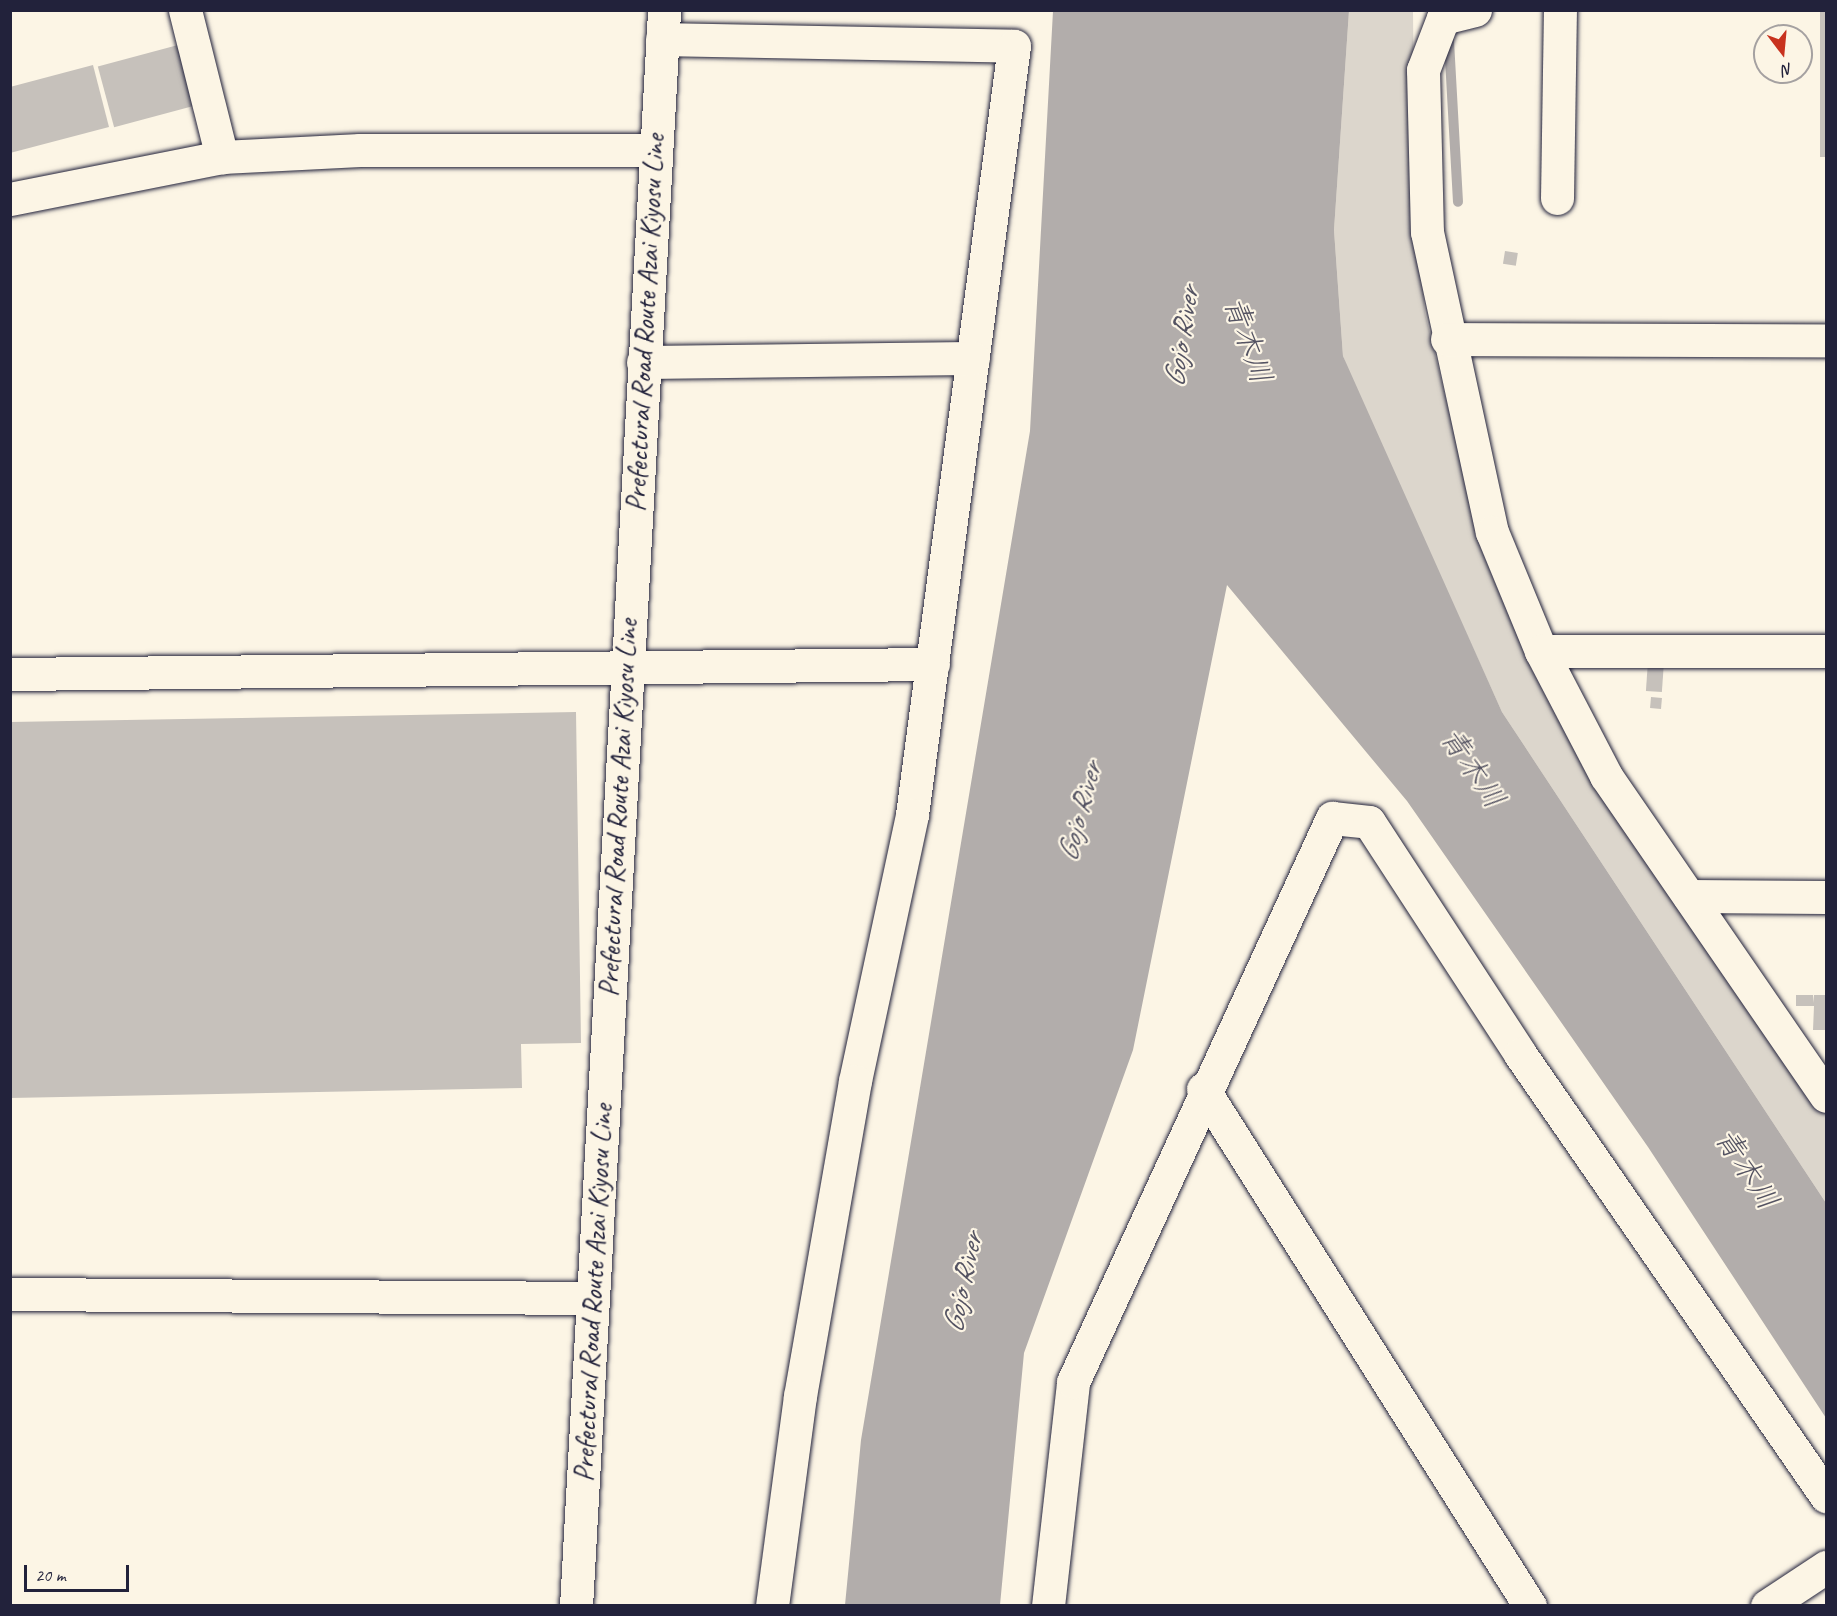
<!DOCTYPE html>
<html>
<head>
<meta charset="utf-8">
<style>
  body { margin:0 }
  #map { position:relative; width:1837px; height:1616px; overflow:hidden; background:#fcf5e5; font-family:Caveat,"Klee One",sans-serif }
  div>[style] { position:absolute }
  .green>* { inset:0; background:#dcd6cc }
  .water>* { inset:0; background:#b2adab }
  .stream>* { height:10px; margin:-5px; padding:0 5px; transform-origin:5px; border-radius:5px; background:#b2adab }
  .building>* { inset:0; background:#c6c1bb; transform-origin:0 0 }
  .roads { filter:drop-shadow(0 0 2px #22223b) drop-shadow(0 0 2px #22223b) }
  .minor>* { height:33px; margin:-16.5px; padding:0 16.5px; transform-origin:16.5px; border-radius:16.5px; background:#fcf5e5 }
  .secondary>* { height:33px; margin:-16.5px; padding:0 16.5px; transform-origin:16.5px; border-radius:16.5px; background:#fcf5e5 }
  span { translate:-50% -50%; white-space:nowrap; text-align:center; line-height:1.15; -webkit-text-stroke:4.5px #fcf5e5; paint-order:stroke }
  .street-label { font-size:28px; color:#22223b }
  .water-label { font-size:30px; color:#545362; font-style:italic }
  .frame { position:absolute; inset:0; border:12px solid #22223b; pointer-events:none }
  .north { position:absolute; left:1753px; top:24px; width:60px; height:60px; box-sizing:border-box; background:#fcf5e5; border:2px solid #a5a1a1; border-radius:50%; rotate:164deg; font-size:16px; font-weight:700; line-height:24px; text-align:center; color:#22223b }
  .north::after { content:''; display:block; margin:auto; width:21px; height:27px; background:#c8321e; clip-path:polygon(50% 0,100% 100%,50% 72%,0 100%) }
  .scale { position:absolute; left:24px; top:1565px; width:105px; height:27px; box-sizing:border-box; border:3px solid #22223b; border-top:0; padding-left:8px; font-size:18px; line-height:21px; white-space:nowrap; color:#22223b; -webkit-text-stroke:4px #fcf5e5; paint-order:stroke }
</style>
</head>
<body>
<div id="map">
  <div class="green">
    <i style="clip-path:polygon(1349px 11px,1413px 11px,1415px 214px,1425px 313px,1480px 540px,1682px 901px,1826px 1114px,1826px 1203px,1502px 712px,1354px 386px,1343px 356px,1334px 230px)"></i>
  </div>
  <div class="water">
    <i style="clip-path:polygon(1053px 11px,1349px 11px,1334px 230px,1343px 356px,1502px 712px,1826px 1203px,1826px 1418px,1648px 1147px,1407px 801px,1227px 585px,1133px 1050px,1024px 1353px,1000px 1605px,845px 1605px,861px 1440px,1030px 431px)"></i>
  </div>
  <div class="stream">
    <i style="left:1449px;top:41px;width:161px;rotate:86.8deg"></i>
  </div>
  <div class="building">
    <i style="left:1820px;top:10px;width:6px;height:147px"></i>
    <i style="left:178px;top:45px;width:63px;height:83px;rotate:75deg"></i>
    <i style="clip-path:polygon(93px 65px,109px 127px,10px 153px,10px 87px)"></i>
    <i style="left:1505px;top:251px;width:13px;height:13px;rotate:9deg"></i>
    <i style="left:1648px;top:661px;width:16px;height:30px;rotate:4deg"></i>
    <i style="left:1651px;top:697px;width:11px;height:11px;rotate:5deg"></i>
    <i style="clip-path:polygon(576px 712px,581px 1043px,521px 1044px,522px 1088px,10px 1098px,10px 722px)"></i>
    <i style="clip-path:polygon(1796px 995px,1813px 995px,1814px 1003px,1814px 995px,1826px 995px,1826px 1030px,1813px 1030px,1814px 1006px,1796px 1006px)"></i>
  </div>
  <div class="roads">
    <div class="minor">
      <i style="left:185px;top:10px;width:152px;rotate:75.9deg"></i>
      <i style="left:1475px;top:10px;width:33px;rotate:166deg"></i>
      <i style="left:1443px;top:18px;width:56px;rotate:111deg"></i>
      <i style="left:1423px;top:70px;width:162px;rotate:88.6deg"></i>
      <i style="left:1427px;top:232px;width:307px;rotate:77.8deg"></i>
      <i style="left:1492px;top:532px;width:129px;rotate:67.6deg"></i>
      <i style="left:1541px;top:651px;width:141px;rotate:62.5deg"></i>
      <i style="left:1606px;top:776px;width:388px;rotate:55.5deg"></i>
      <i style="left:662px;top:39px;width:352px;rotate:1.1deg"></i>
      <i style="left:1014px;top:46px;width:776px;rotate:97.56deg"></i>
      <i style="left:912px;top:815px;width:272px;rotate:102.1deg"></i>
      <i style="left:855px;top:1081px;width:320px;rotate:99.9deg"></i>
      <i style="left:800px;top:1396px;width:212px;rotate:97.6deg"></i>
      <i style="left:1557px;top:198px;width:188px;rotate:-89.1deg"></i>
      <i style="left:10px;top:199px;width:216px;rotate:-11.2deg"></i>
      <i style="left:222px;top:157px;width:138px;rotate:-2.9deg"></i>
      <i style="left:360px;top:150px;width:293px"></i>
      <i style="left:1447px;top:339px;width:379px;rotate:0.2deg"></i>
      <i style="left:643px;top:362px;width:330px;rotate:-0.7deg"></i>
      <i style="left:1541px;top:651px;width:285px"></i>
      <i style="left:10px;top:674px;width:923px;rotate:-0.62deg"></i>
      <i style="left:1689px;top:896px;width:137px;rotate:0.4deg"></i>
      <i style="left:1203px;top:1089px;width:612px;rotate:57.69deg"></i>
      <i style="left:10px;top:1294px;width:583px;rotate:0.39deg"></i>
      <i style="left:1048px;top:1606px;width:225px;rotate:-83.6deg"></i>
      <i style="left:1073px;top:1382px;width:621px;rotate:-65.33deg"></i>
      <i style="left:1332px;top:818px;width:37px;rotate:6deg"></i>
      <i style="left:1369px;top:822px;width:277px;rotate:56.9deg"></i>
      <i style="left:1520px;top:1054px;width:538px;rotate:55.3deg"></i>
      <i style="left:1767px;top:1606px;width:71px;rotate:-33.5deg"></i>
    </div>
    <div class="secondary">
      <i style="left:576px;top:1606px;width:1598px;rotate:-86.84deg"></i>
    </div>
  </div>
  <div class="street-label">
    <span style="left:645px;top:323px;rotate:-87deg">Prefectural Road Route Azai Kiyosu Line</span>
    <span style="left:618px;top:808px;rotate:-87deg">Prefectural Road Route Azai Kiyosu Line</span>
    <span style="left:593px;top:1293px;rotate:-87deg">Prefectural Road Route Azai Kiyosu Line</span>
  </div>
  <div class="water-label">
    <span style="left:1181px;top:337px;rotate:-81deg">Gojo River</span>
    <span style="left:1248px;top:340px;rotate:71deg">青木川</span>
    <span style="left:1473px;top:768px;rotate:56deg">青木川</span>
    <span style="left:1079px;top:812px;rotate:-75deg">Gojo River</span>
    <span style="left:1747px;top:1169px;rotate:57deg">青木川</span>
    <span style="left:962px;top:1283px;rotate:-78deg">Gojo River</span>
  </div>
  <div class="frame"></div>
  <div class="north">N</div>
  <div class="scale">20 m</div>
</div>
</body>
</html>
